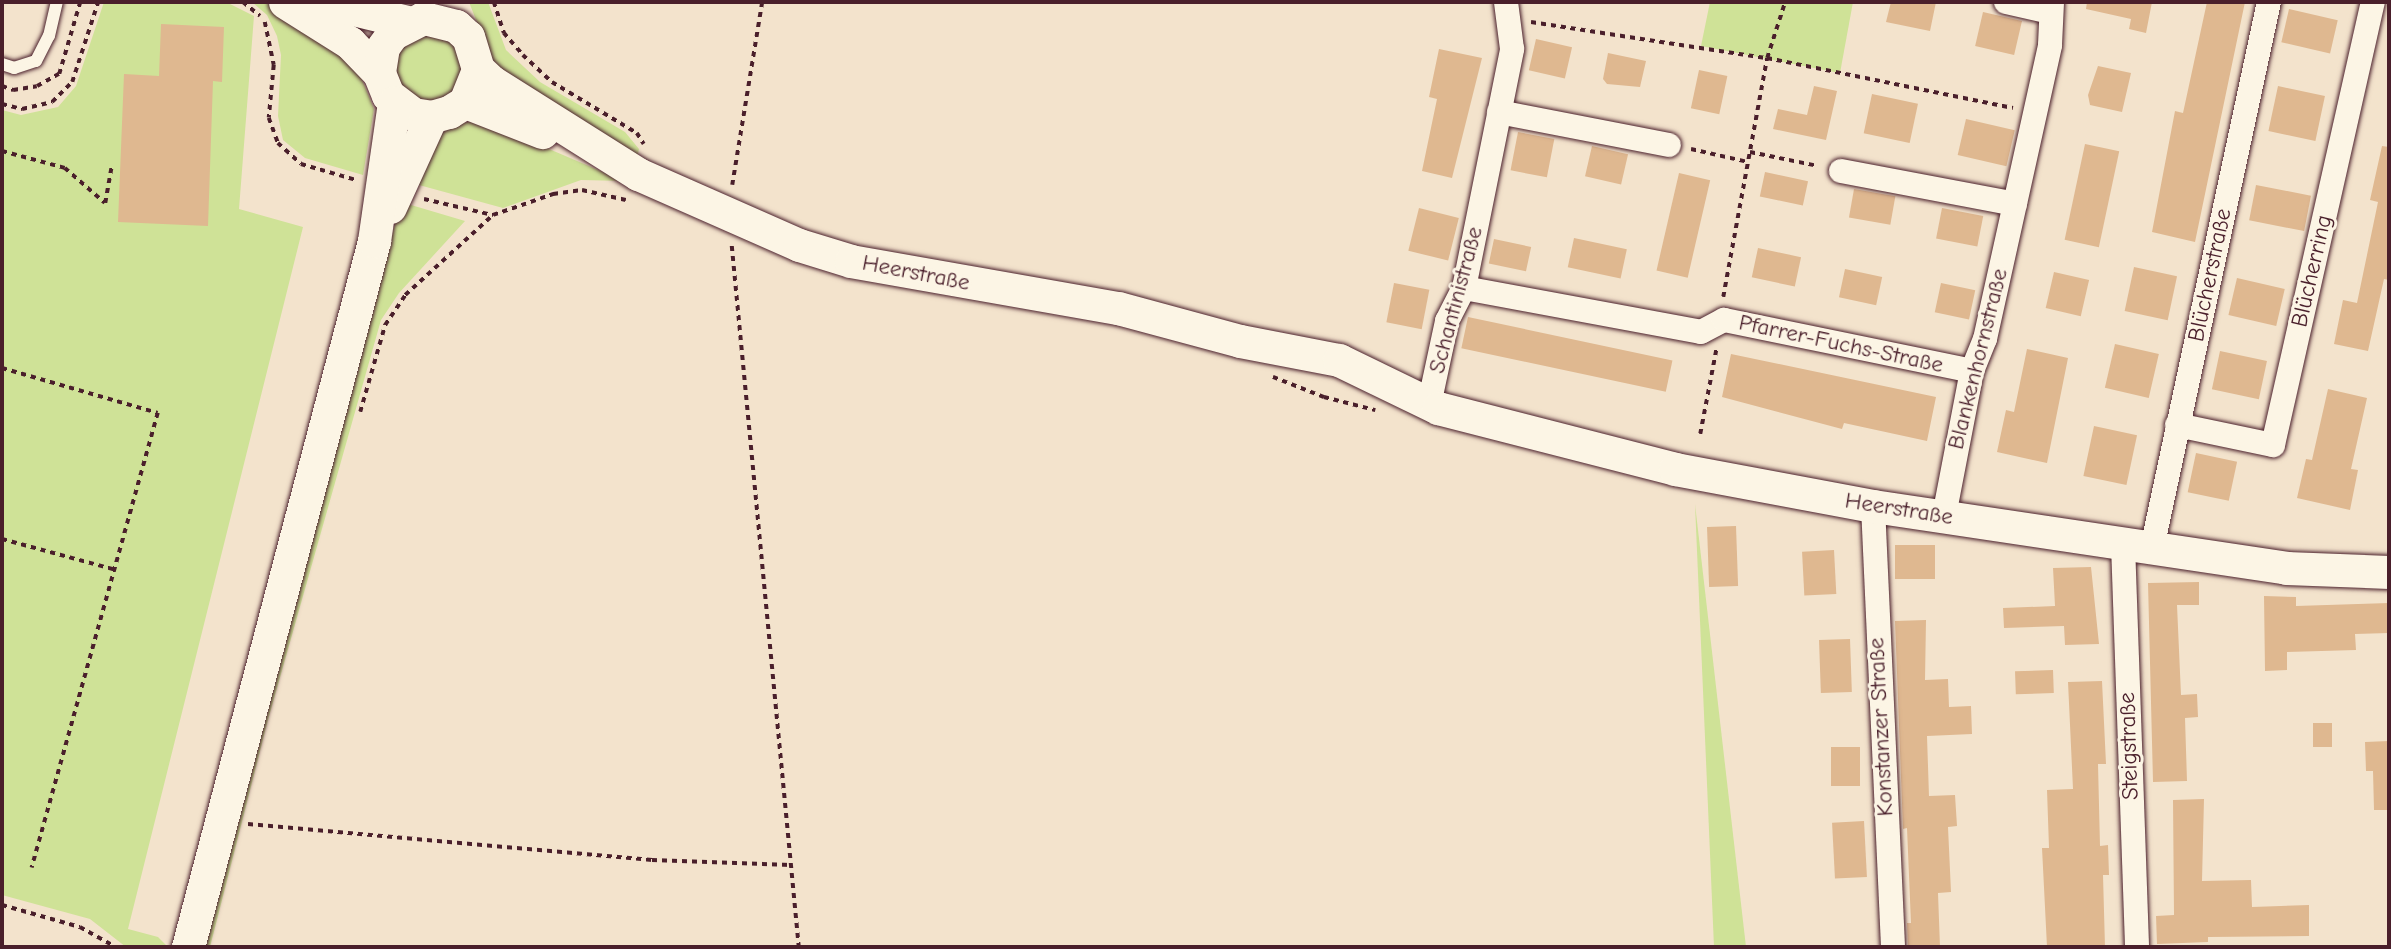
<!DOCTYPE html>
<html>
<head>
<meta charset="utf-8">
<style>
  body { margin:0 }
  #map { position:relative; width:2391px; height:949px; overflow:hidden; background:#f3e3cc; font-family:"Comic Neue",sans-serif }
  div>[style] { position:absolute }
  .green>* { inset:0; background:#cfe297 }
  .building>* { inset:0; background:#dfb890; transform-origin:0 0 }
  .path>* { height:3.5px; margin-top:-1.75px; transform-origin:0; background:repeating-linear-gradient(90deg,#4a1f2b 0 5px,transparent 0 10px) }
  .roads { filter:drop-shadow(0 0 2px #4a1f2b) drop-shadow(0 0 2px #4a1f2b) }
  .lane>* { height:12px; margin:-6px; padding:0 6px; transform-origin:6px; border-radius:6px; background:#fcf5e5 }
  .street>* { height:24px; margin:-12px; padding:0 12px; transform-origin:12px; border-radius:12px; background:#fcf5e5 }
  .secondary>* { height:33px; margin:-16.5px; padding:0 16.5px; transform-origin:16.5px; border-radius:16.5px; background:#fcf5e5 }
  span { translate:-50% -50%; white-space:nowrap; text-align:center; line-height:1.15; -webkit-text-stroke:6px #fcf5e5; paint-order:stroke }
  .street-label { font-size:23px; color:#4a1f2b }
  .frame { position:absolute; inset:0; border:4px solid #4a1f2b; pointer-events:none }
</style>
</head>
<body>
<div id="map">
  <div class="green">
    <i style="clip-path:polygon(104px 2px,226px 2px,254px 16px,239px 209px,303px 227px,128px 929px,158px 937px,168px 947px,126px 947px,90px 919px,2px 895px,2px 110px,21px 115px,58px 107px,76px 86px)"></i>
    <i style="clip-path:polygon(252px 2px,264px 2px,289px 16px,356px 65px,374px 109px,363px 175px,305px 158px,283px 140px,278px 116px,281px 55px,277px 36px,267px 15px)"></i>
    <i style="clip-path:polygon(469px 2px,488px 2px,506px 50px,540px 82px,625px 132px,639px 149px,637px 158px,495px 68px)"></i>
    <i style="clip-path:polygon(1710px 2px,1853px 2px,1840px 73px,1701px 46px)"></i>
    <i style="clip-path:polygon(438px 31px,464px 55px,458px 89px,439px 103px,403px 95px,391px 59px,404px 38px)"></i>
    <i style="clip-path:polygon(472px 121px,502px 129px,624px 181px,581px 180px,503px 208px,408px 182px,443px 128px)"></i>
    <i style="clip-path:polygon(401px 202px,465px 221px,399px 293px,381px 320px,268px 720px,210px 947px,201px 947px)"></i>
    <i style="clip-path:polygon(1695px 504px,1746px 947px,1714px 947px)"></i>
  </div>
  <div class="building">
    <i style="clip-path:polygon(1891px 2px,1936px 2px,1930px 31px,1886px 22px)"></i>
    <i style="clip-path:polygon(2087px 2px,2152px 2px,2146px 33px,2129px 29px,2131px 19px,2086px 9px)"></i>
    <i style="clip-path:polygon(2207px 2px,2245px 2px,2195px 242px,2152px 232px,2175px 111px,2183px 113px)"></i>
    <i style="left:2289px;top:9px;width:50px;height:34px;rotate:13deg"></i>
    <i style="left:1983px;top:12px;width:40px;height:35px;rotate:13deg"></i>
    <i style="clip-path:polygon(161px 24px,224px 27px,222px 82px,213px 81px,208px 226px,118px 222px,124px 74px,159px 76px)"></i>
    <i style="left:1536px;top:39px;width:37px;height:32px;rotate:13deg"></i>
    <i style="clip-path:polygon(1439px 49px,1482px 58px,1452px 178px,1422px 171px,1437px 99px,1429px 97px)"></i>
    <i style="clip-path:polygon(1608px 53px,1646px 61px,1640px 87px,1607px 84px,1603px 79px)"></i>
    <i style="clip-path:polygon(2098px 66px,2131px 73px,2122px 112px,2090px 105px,2088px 95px)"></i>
    <i style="left:1699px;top:70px;width:29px;height:39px;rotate:12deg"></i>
    <i style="clip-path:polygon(1814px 86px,1837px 91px,1826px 140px,1773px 129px,1778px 109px,1807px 115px)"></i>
    <i style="left:2278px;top:86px;width:48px;height:46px;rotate:12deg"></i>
    <i style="left:1872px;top:94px;width:47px;height:40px;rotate:12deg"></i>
    <i style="left:1966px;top:119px;width:50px;height:37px;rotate:13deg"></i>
    <i style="left:1518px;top:132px;width:37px;height:39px;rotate:11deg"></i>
    <i style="left:2085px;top:144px;width:35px;height:98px;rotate:12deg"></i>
    <i style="left:1592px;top:146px;width:37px;height:31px;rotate:13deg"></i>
    <i style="clip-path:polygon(2382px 146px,2389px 147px,2389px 280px,2384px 279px,2368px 351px,2334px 344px,2343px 300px,2357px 303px,2378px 202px,2370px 200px)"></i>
    <i style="left:1765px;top:172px;width:44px;height:25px;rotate:12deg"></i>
    <i style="left:1679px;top:173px;width:32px;height:100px;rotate:13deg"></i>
    <i style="left:2256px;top:185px;width:56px;height:36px;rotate:11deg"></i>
    <i style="left:1854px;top:189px;width:42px;height:29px;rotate:10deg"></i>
    <i style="left:1419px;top:208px;width:41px;height:44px;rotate:14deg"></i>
    <i style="left:1942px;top:208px;width:42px;height:31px;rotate:11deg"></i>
    <i style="left:1574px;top:238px;width:54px;height:30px;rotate:12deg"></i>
    <i style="left:1494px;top:239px;width:38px;height:25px;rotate:12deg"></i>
    <i style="left:1758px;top:248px;width:44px;height:30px;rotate:12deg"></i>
    <i style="left:2134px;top:267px;width:44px;height:45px;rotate:12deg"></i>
    <i style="left:1845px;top:269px;width:38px;height:29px;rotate:12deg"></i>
    <i style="left:2054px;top:272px;width:36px;height:37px;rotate:13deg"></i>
    <i style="left:2237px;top:278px;width:49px;height:38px;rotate:13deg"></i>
    <i style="left:1394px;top:283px;width:36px;height:40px;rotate:11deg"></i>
    <i style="left:1941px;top:283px;width:35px;height:30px;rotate:12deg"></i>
    <i style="left:1468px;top:317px;width:209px;height:32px;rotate:12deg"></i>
    <i style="left:2115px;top:344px;width:45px;height:45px;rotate:13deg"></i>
    <i style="clip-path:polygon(2027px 349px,2068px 358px,2047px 463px,1997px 452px,2006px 410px,2014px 412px)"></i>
    <i style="left:2220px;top:351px;width:48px;height:39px;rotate:12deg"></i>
    <i style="clip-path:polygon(1731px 354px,1936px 397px,1927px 441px,1844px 423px,1842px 429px,1722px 397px)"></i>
    <i style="clip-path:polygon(2328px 389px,2367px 398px,2351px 469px,2358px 470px,2350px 510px,2297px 498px,2306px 459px,2312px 460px)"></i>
    <i style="left:2094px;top:426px;width:44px;height:51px;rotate:12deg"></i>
    <i style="left:2196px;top:453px;width:42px;height:40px;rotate:12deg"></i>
    <i style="left:1736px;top:526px;width:60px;height:29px;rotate:88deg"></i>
    <i style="left:1895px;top:545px;width:40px;height:34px"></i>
    <i style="left:1834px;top:550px;width:44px;height:32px;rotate:87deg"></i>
    <i style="clip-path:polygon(2091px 567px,2099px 644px,2065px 645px,2064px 626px,2004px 628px,2003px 608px,2055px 606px,2053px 568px)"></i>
    <i style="clip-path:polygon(2199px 582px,2199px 605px,2177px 605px,2181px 695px,2197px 694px,2198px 717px,2185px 718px,2187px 781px,2153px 782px,2148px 583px)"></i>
    <i style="clip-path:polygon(2264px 596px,2296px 597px,2296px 606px,2389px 603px,2389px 633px,2355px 634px,2356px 650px,2287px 652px,2287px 670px,2265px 671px)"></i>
    <i style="clip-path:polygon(1926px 620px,1925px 680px,1948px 679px,1949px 707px,1971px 706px,1972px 734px,1927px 736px,1929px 796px,1955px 795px,1957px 826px,1948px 827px,1951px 892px,1938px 893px,1940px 947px,1908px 947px,1907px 923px,1911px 923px,1907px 828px,1903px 829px,1895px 621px)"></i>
    <i style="left:1850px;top:639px;width:53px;height:31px;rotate:88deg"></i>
    <i style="left:2053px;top:670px;width:23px;height:38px;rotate:88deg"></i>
    <i style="clip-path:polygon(2102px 681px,2106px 764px,2098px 764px,2100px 846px,2108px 845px,2109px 875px,2103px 875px,2105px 947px,2047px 947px,2042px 848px,2049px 848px,2047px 790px,2073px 789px,2068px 682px)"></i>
    <i style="left:2313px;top:723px;width:19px;height:24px"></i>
    <i style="clip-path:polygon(2389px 741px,2389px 810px,2374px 810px,2373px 771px,2366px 771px,2365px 742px)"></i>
    <i style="left:1831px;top:747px;width:29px;height:39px"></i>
    <i style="clip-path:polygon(2204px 799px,2202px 881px,2251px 880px,2252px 907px,2309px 905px,2309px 936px,2208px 937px,2208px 942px,2157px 944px,2156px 916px,2174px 915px,2173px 800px)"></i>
    <i style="left:1864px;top:821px;width:56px;height:32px;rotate:87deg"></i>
  </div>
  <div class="path">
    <i style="left:243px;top:2px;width:22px;rotate:39deg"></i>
    <i style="left:494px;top:2px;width:33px;rotate:72deg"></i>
    <i style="left:504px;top:33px;width:29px;rotate:49deg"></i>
    <i style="left:523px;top:55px;width:40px;rotate:43deg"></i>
    <i style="left:552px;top:82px;width:99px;rotate:31deg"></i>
    <i style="left:637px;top:133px;width:13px;rotate:58deg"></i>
    <i style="left:265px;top:22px;width:44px;rotate:78.2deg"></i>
    <i style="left:274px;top:65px;width:53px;rotate:95.4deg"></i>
    <i style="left:269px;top:118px;width:27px;rotate:70deg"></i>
    <i style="left:278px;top:143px;width:31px;rotate:42deg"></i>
    <i style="left:301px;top:164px;width:57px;rotate:16.2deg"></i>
    <i style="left:1531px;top:22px;width:239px;rotate:8.7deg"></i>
    <i style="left:1767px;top:58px;width:251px;rotate:11.5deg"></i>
    <i style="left:2px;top:86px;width:12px;rotate:20deg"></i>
    <i style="left:13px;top:90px;width:24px;rotate:-9deg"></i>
    <i style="left:37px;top:86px;width:25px;rotate:-29deg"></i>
    <i style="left:59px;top:74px;width:75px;rotate:-73.7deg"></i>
    <i style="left:2px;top:104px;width:21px;rotate:14deg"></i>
    <i style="left:22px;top:109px;width:31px;rotate:-13deg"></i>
    <i style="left:52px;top:102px;width:28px;rotate:-45deg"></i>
    <i style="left:72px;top:82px;width:84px;rotate:-72deg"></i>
    <i style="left:1691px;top:149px;width:58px;rotate:12.8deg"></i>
    <i style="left:2px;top:151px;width:65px;rotate:15.1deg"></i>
    <i style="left:65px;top:168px;width:53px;rotate:41.2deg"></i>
    <i style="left:105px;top:203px;width:36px;rotate:-80deg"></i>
    <i style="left:1750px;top:152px;width:69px;rotate:11.6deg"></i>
    <i style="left:732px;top:185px;width:185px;rotate:-80.7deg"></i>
    <i style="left:424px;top:199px;width:71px;rotate:13.1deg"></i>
    <i style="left:493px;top:215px;width:64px;rotate:-19.3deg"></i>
    <i style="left:553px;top:194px;width:29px;rotate:-8deg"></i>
    <i style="left:582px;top:190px;width:45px;rotate:12.8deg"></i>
    <i style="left:732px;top:246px;width:704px;rotate:84.54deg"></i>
    <i style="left:1723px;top:297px;width:243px;rotate:-79.6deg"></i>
    <i style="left:1767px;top:58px;width:59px;rotate:-72.2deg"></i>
    <i style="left:2px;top:368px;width:162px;rotate:16.1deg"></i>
    <i style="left:158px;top:413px;width:472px;rotate:105.5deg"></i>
    <i style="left:1273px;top:377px;width:55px;rotate:21.4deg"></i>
    <i style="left:1324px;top:397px;width:53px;rotate:14.3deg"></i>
    <i style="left:360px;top:412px;width:91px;rotate:-74deg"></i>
    <i style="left:385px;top:325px;width:36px;rotate:-56deg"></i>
    <i style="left:405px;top:295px;width:119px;rotate:-42.3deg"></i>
    <i style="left:1700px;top:434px;width:86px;rotate:-79.2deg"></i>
    <i style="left:2px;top:539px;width:118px;rotate:15.2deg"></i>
    <i style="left:248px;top:824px;width:406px;rotate:5.1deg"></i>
    <i style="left:652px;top:860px;width:139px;rotate:2.1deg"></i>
    <i style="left:2px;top:905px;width:81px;rotate:15.8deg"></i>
    <i style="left:80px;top:927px;width:41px;rotate:29.1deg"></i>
  </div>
  <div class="roads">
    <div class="lane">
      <i style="left:2px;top:64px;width:13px;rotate:18deg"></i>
      <i style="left:14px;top:68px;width:23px;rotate:-18deg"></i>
      <i style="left:36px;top:61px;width:28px;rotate:-63deg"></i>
      <i style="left:49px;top:36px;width:35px;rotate:-77deg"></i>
    </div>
    <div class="street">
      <i style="left:2006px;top:2px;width:45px;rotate:12.8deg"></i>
      <i style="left:1499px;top:112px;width:173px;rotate:11deg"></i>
      <i style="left:1841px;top:171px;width:177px;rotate:10.7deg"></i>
      <i style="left:1464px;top:288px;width:241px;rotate:10.5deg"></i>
      <i style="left:1701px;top:332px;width:26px;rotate:-28deg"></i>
      <i style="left:1724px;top:320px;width:253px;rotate:11.6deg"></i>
      <i style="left:1429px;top:405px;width:86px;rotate:-77.9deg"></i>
      <i style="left:1447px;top:321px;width:37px;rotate:-63deg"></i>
      <i style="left:1464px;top:288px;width:244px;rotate:-78.6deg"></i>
      <i style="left:1512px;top:49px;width:47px;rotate:-97.3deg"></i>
      <i style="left:2177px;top:425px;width:98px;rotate:11.8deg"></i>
      <i style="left:2273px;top:445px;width:454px;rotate:-77.3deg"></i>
      <i style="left:1873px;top:506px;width:441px;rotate:87.4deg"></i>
      <i style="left:1944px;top:516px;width:148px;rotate:-79.1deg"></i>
      <i style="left:1972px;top:371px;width:35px;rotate:-68deg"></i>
      <i style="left:1985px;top:339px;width:301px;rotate:-77.5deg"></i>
      <i style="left:2050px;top:45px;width:43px;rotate:-87.3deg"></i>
      <i style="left:2123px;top:544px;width:403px;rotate:88deg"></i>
      <i style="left:2152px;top:548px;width:558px;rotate:-77.91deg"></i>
    </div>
    <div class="secondary">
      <i style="left:285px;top:2px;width:77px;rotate:32.2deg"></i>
      <i style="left:350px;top:43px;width:42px;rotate:46deg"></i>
      <i style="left:379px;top:73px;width:24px;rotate:68deg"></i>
      <i style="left:388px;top:95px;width:31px;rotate:37deg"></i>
      <i style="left:413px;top:114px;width:18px;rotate:9deg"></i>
      <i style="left:431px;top:117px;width:19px;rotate:-16deg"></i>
      <i style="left:449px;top:112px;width:19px;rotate:-32deg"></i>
      <i style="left:465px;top:102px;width:35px;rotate:-68deg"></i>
      <i style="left:478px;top:69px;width:34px;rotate:-107deg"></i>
      <i style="left:468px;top:37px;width:16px;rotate:-137deg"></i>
      <i style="left:456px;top:26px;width:34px;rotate:-166deg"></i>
      <i style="left:423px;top:18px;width:34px;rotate:153deg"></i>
      <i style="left:393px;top:33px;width:17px;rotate:126deg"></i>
      <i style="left:383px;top:47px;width:26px;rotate:99deg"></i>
      <i style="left:324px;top:2px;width:85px;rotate:13.5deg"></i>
      <i style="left:478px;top:69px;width:19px;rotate:43deg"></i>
      <i style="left:492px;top:82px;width:173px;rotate:32.2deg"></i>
      <i style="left:638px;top:174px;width:176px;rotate:23.8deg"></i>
      <i style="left:799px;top:245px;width:54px;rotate:17.1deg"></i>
      <i style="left:851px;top:261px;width:271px;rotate:10deg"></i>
      <i style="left:1118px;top:308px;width:126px;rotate:15.1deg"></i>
      <i style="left:1240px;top:341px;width:101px;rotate:10.9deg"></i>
      <i style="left:1339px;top:360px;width:110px;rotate:25.9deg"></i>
      <i style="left:1438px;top:408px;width:245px;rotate:14.4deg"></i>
      <i style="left:1675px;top:469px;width:201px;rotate:10.6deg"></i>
      <i style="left:1873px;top:506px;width:418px;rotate:8.5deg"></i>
      <i style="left:2286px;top:568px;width:103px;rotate:2.2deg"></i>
      <i style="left:465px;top:102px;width:83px;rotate:21.3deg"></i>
      <i style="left:390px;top:207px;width:99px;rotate:-65.5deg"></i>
      <i style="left:188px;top:947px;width:730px;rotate:-75.24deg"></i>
      <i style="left:374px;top:241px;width:140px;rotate:-81.8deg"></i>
    </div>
  </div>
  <div class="street-label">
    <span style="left:2312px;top:271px;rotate:-77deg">Blücherring</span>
    <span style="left:916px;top:273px;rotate:11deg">Heerstraße</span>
    <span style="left:2210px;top:275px;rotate:-78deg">Blücherstraße</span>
    <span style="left:1456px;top:300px;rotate:-75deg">Schantinistraße</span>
    <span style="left:1841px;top:344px;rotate:12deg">Pfarrer-Fuchs-Straße</span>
    <span style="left:1978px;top:359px;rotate:-76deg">Blankenhornstraße</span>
    <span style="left:1899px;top:509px;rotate:9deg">Heerstraße</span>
    <span style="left:1881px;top:727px;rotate:-93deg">Konstanzer Straße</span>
    <span style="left:2129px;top:746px;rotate:-92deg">Steigstraße</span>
  </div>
  <div class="frame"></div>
</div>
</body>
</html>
